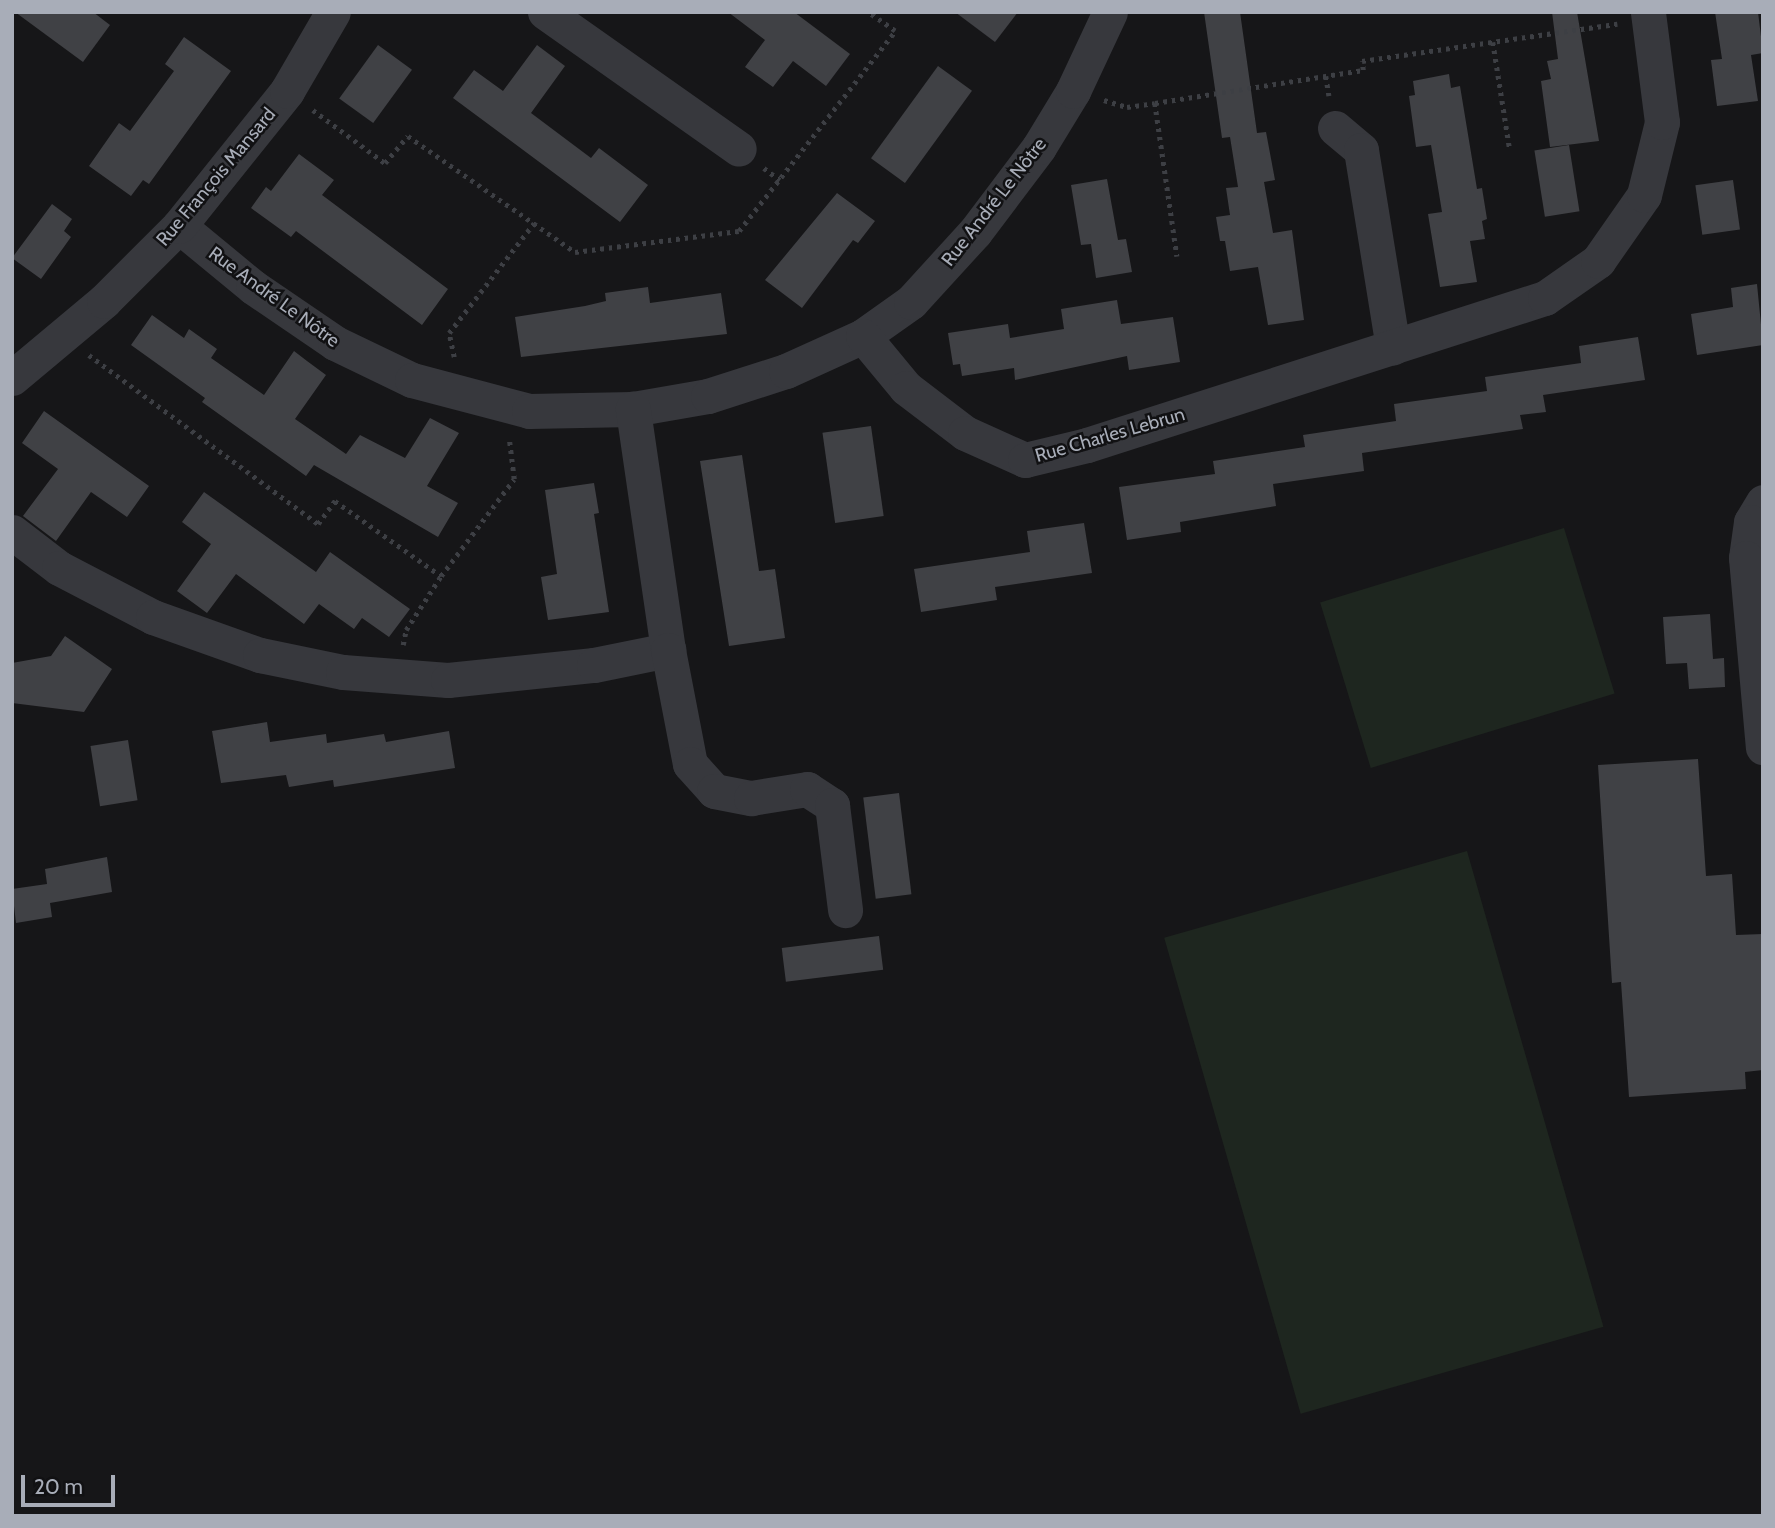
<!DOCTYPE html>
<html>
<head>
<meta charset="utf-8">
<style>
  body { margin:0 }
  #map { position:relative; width:1775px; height:1528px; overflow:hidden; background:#161618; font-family:Cabin,sans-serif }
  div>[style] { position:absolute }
  .green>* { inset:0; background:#1e261f; transform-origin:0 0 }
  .building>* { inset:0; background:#404145; transform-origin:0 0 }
  .path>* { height:4.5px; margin-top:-2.25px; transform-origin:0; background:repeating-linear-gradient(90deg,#3d3f44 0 3.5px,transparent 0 8.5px) }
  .street>* { height:35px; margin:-17.5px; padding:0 17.5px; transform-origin:17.5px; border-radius:17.5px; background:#37383d }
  span { translate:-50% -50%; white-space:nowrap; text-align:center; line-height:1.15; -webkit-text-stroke:5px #111113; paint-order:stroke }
  .street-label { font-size:19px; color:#a8adb8 }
  .frame { position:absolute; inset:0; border:14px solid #a8adb8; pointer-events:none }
  .scale { position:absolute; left:21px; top:1475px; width:94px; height:32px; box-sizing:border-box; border:4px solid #a8adb8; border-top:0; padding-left:9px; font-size:21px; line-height:24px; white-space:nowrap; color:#a8adb8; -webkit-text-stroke:5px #111113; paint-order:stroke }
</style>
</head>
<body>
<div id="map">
  <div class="green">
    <i style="left:1564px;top:528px;width:173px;height:255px;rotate:73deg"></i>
    <i style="left:1467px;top:851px;width:495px;height:315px;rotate:74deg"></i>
  </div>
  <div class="building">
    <i style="clip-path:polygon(15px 12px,93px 12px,110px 25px,83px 62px)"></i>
    <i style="clip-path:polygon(728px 12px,794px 12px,850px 54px,826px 86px,793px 61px,773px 87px,745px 67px,765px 40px)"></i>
    <i style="clip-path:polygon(955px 12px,1018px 12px,995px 42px)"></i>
    <i style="clip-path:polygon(1204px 12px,1240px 12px,1257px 133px,1266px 132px,1275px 180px,1264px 182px,1273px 233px,1292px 230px,1304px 320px,1268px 325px,1258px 267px,1230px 271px,1225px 241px,1220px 241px,1216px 217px,1230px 215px,1226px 188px,1238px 187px,1230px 137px,1222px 138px)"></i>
    <i style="clip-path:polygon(1552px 12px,1577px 12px,1599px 141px,1550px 147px,1541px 81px,1551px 79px,1547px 61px,1558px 59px)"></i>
    <i style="clip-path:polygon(1715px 12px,1758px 12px,1763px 53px,1751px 55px,1758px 101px,1717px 106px,1711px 60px,1722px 59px)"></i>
    <i style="clip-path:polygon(184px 37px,231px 71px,149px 184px,143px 180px,131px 196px,89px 166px,119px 123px,130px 131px,174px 71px,165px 64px)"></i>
    <i style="left:378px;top:45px;width:42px;height:66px;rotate:36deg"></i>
    <i style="clip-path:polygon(537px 45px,565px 66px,531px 113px,591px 158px,599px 148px,648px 185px,620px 222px,453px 98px,474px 70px,503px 91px)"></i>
    <i style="left:938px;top:66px;width:42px;height:114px;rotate:36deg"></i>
    <i style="clip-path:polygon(1449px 74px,1451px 88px,1460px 86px,1477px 189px,1482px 188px,1487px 219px,1482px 221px,1485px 239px,1470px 241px,1477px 282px,1440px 287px,1428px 214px,1442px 212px,1431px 145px,1416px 147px,1409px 96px,1415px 95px,1413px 81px)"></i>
    <i style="left:1569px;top:145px;width:67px;height:35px;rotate:81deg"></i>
    <i style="clip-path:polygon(299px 154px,334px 180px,322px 195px,448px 289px,422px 325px,296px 231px,291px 237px,251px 208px,266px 187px,271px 191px)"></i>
    <i style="clip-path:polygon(1107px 179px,1118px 240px,1126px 239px,1132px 272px,1096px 278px,1091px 244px,1081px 245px,1071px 185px)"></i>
    <i style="left:1733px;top:180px;width:50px;height:38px;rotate:82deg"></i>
    <i style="clip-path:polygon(837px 193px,875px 221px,858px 243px,853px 240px,802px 308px,765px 280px)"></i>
    <i style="clip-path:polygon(52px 204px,72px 219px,64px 231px,71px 237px,41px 279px,12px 258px)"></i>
    <i style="clip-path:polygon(1757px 284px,1763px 345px,1697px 355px,1691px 314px,1733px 307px,1731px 288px)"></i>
    <i style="clip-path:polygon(648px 287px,650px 303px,721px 293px,727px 334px,521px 357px,515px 317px,585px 306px,606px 301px,605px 293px)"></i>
    <i style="clip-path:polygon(1117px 300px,1121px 324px,1173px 317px,1180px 362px,1129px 370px,1127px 356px,1015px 380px,1014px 368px,962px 376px,960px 364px,953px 365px,948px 333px,1008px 324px,1010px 338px,1064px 329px,1061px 309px)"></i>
    <i style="clip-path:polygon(152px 315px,184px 338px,189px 329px,217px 349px,211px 358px,264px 395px,294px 351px,307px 361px,326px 375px,295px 419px,346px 454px,360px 435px,405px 458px,430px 418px,459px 433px,427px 486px,458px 503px,438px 537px,314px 465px,306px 476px,202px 402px,205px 398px,131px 345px)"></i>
    <i style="clip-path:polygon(1638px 337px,1645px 380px,1543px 395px,1546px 412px,1520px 415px,1523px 429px,1362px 453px,1364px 471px,1273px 484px,1276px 506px,1180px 522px,1181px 532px,1127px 540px,1119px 487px,1215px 474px,1213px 461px,1305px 447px,1303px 435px,1396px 421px,1394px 404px,1487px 391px,1485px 377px,1581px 363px,1579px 346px)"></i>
    <i style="clip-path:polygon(44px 411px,149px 486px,127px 517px,91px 492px,56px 541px,23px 516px,58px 469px,22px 443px)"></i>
    <i style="left:871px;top:426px;width:91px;height:49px;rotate:82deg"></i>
    <i style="clip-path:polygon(742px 455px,759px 571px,775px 569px,785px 638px,729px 646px,700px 461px)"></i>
    <i style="clip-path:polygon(594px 483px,599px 513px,594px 514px,609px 612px,548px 620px,541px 577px,557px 574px,545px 490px)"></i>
    <i style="clip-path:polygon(204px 492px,316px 572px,330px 552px,410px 609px,389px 637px,362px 618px,354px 629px,319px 604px,304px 624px,236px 574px,207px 613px,177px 591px,211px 544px,182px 522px)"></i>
    <i style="clip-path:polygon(1084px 523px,1092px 573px,995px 587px,997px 600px,921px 612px,914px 569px,1030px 552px,1027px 531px)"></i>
    <i style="clip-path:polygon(1710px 614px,1713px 659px,1724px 658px,1725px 687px,1689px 689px,1687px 663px,1666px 664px,1663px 617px)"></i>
    <i style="clip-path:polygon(65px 636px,112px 669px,84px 712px,12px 703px,12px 663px,51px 656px)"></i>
    <i style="clip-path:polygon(267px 722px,270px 742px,326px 734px,327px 743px,384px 734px,386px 742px,449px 731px,455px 768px,334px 787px,333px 780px,289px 787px,286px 775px,221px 783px,212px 731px)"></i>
    <i style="left:128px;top:740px;width:61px;height:38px;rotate:81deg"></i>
    <i style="clip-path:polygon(1698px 759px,1706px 876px,1732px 874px,1736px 935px,1763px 934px,1763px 1070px,1745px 1072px,1746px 1089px,1629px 1097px,1621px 982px,1612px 983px,1598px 765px)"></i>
    <i style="left:899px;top:793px;width:102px;height:36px;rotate:83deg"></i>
    <i style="clip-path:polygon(107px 857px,112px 892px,50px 903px,52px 917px,16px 923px,12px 889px,47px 884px,45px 869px)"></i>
    <i style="left:879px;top:936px;width:34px;height:98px;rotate:83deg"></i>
  </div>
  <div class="path">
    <i style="left:1493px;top:42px;width:110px;rotate:81.1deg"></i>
    <i style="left:1326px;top:76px;width:20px;rotate:81deg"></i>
    <i style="left:1104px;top:100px;width:24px;rotate:17deg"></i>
    <i style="left:1127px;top:107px;width:28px;rotate:-8deg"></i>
    <i style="left:1155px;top:103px;width:211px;rotate:-9deg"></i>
    <i style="left:1363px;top:70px;width:9px;rotate:-96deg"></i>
    <i style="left:1362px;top:61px;width:258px;rotate:-8.3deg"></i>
    <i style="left:1155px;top:103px;width:155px;rotate:81.8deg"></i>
    <i style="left:313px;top:110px;width:89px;rotate:36.4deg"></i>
    <i style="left:385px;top:163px;width:35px;rotate:-50deg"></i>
    <i style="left:408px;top:136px;width:203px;rotate:34.8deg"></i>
    <i style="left:575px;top:252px;width:165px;rotate:-7.3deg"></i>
    <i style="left:739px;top:231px;width:254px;rotate:-52deg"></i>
    <i style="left:895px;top:31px;width:33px;rotate:-145deg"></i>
    <i style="left:764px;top:168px;width:20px;rotate:37deg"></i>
    <i style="left:89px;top:355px;width:285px;rotate:36.4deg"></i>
    <i style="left:318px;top:524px;width:29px;rotate:-54deg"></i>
    <i style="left:335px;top:501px;width:130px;rotate:35.3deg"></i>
    <i style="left:441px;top:576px;width:121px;rotate:-53deg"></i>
    <i style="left:514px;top:479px;width:38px;rotate:-97deg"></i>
    <i style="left:454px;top:357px;width:25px;rotate:-102deg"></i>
    <i style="left:449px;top:333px;width:139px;rotate:-52.3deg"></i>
    <i style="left:403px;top:645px;width:15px;rotate:-79deg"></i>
    <i style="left:406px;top:630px;width:64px;rotate:-57.1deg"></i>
  </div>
  <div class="street">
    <i style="left:545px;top:12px;width:237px;rotate:35.2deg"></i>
    <i style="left:1335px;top:128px;width:34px;rotate:40deg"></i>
    <i style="left:1361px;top:150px;width:200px;rotate:80.8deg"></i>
    <i style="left:179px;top:226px;width:96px;rotate:39.5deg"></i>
    <i style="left:253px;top:287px;width:99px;rotate:34.3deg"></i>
    <i style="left:335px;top:343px;width:85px;rotate:25.7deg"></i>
    <i style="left:412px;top:380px;width:121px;rotate:14.8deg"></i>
    <i style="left:529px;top:411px;width:104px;rotate:-1.1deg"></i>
    <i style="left:633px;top:409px;width:76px;rotate:-9.8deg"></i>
    <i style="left:708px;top:396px;width:82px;rotate:-17.8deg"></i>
    <i style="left:786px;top:371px;width:85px;rotate:-24.4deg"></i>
    <i style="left:863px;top:336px;width:59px;rotate:-35.3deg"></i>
    <i style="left:911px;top:302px;width:95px;rotate:-47.6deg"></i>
    <i style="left:975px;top:232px;width:106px;rotate:-53deg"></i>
    <i style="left:1039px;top:147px;width:66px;rotate:-58.7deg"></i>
    <i style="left:1073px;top:91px;width:87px;rotate:-64.9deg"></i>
    <i style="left:863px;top:336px;width:67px;rotate:50.4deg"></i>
    <i style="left:906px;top:388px;width:74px;rotate:37.3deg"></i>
    <i style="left:965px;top:433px;width:66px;rotate:24.2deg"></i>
    <i style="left:1025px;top:460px;width:64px;rotate:-13.6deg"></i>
    <i style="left:1087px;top:445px;width:481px;rotate:-17.8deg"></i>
    <i style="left:1545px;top:298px;width:65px;rotate:-34.9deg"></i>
    <i style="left:1598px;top:261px;width:80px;rotate:-55.1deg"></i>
    <i style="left:1644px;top:195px;width:75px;rotate:-76.1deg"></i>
    <i style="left:1662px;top:122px;width:111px;rotate:-97.3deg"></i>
    <i style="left:12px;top:378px;width:120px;rotate:-39.9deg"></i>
    <i style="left:104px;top:301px;width:106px;rotate:-45deg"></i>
    <i style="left:179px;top:226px;width:173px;rotate:-51.3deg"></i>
    <i style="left:287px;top:91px;width:91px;rotate:-59.8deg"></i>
    <i style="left:1763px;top:502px;width:23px;rotate:121deg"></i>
    <i style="left:1751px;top:522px;width:36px;rotate:98deg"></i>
    <i style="left:1746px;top:558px;width:190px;rotate:84.9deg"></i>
    <i style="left:12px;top:532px;width:59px;rotate:37.5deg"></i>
    <i style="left:59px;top:568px;width:106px;rotate:27.5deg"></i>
    <i style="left:153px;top:617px;width:114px;rotate:19.6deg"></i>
    <i style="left:260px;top:655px;width:85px;rotate:11.6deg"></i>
    <i style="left:343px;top:672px;width:105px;rotate:4.4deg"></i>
    <i style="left:448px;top:680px;width:147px;rotate:-5.9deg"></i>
    <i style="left:594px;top:665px;width:76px;rotate:-11.5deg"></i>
    <i style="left:668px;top:650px;width:244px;rotate:-98.3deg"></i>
    <i style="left:668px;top:650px;width:116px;rotate:79.1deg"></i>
    <i style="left:690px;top:764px;width:36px;rotate:48deg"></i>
    <i style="left:714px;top:791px;width:38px;rotate:11deg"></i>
    <i style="left:751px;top:798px;width:57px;rotate:-9.1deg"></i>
    <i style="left:807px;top:789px;width:30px;rotate:33deg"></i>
    <i style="left:832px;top:805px;width:106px;rotate:82.9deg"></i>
  </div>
  <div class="street-label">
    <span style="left:216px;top:177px;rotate:-50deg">Rue François Mansard</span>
    <span style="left:994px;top:202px;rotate:-52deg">Rue André Le Nôtre</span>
    <span style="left:274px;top:297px;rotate:36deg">Rue André Le Nôtre</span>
    <span style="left:1110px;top:435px;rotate:-16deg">Rue Charles Lebrun</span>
  </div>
  <div class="frame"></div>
  <div class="scale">20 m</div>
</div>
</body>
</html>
